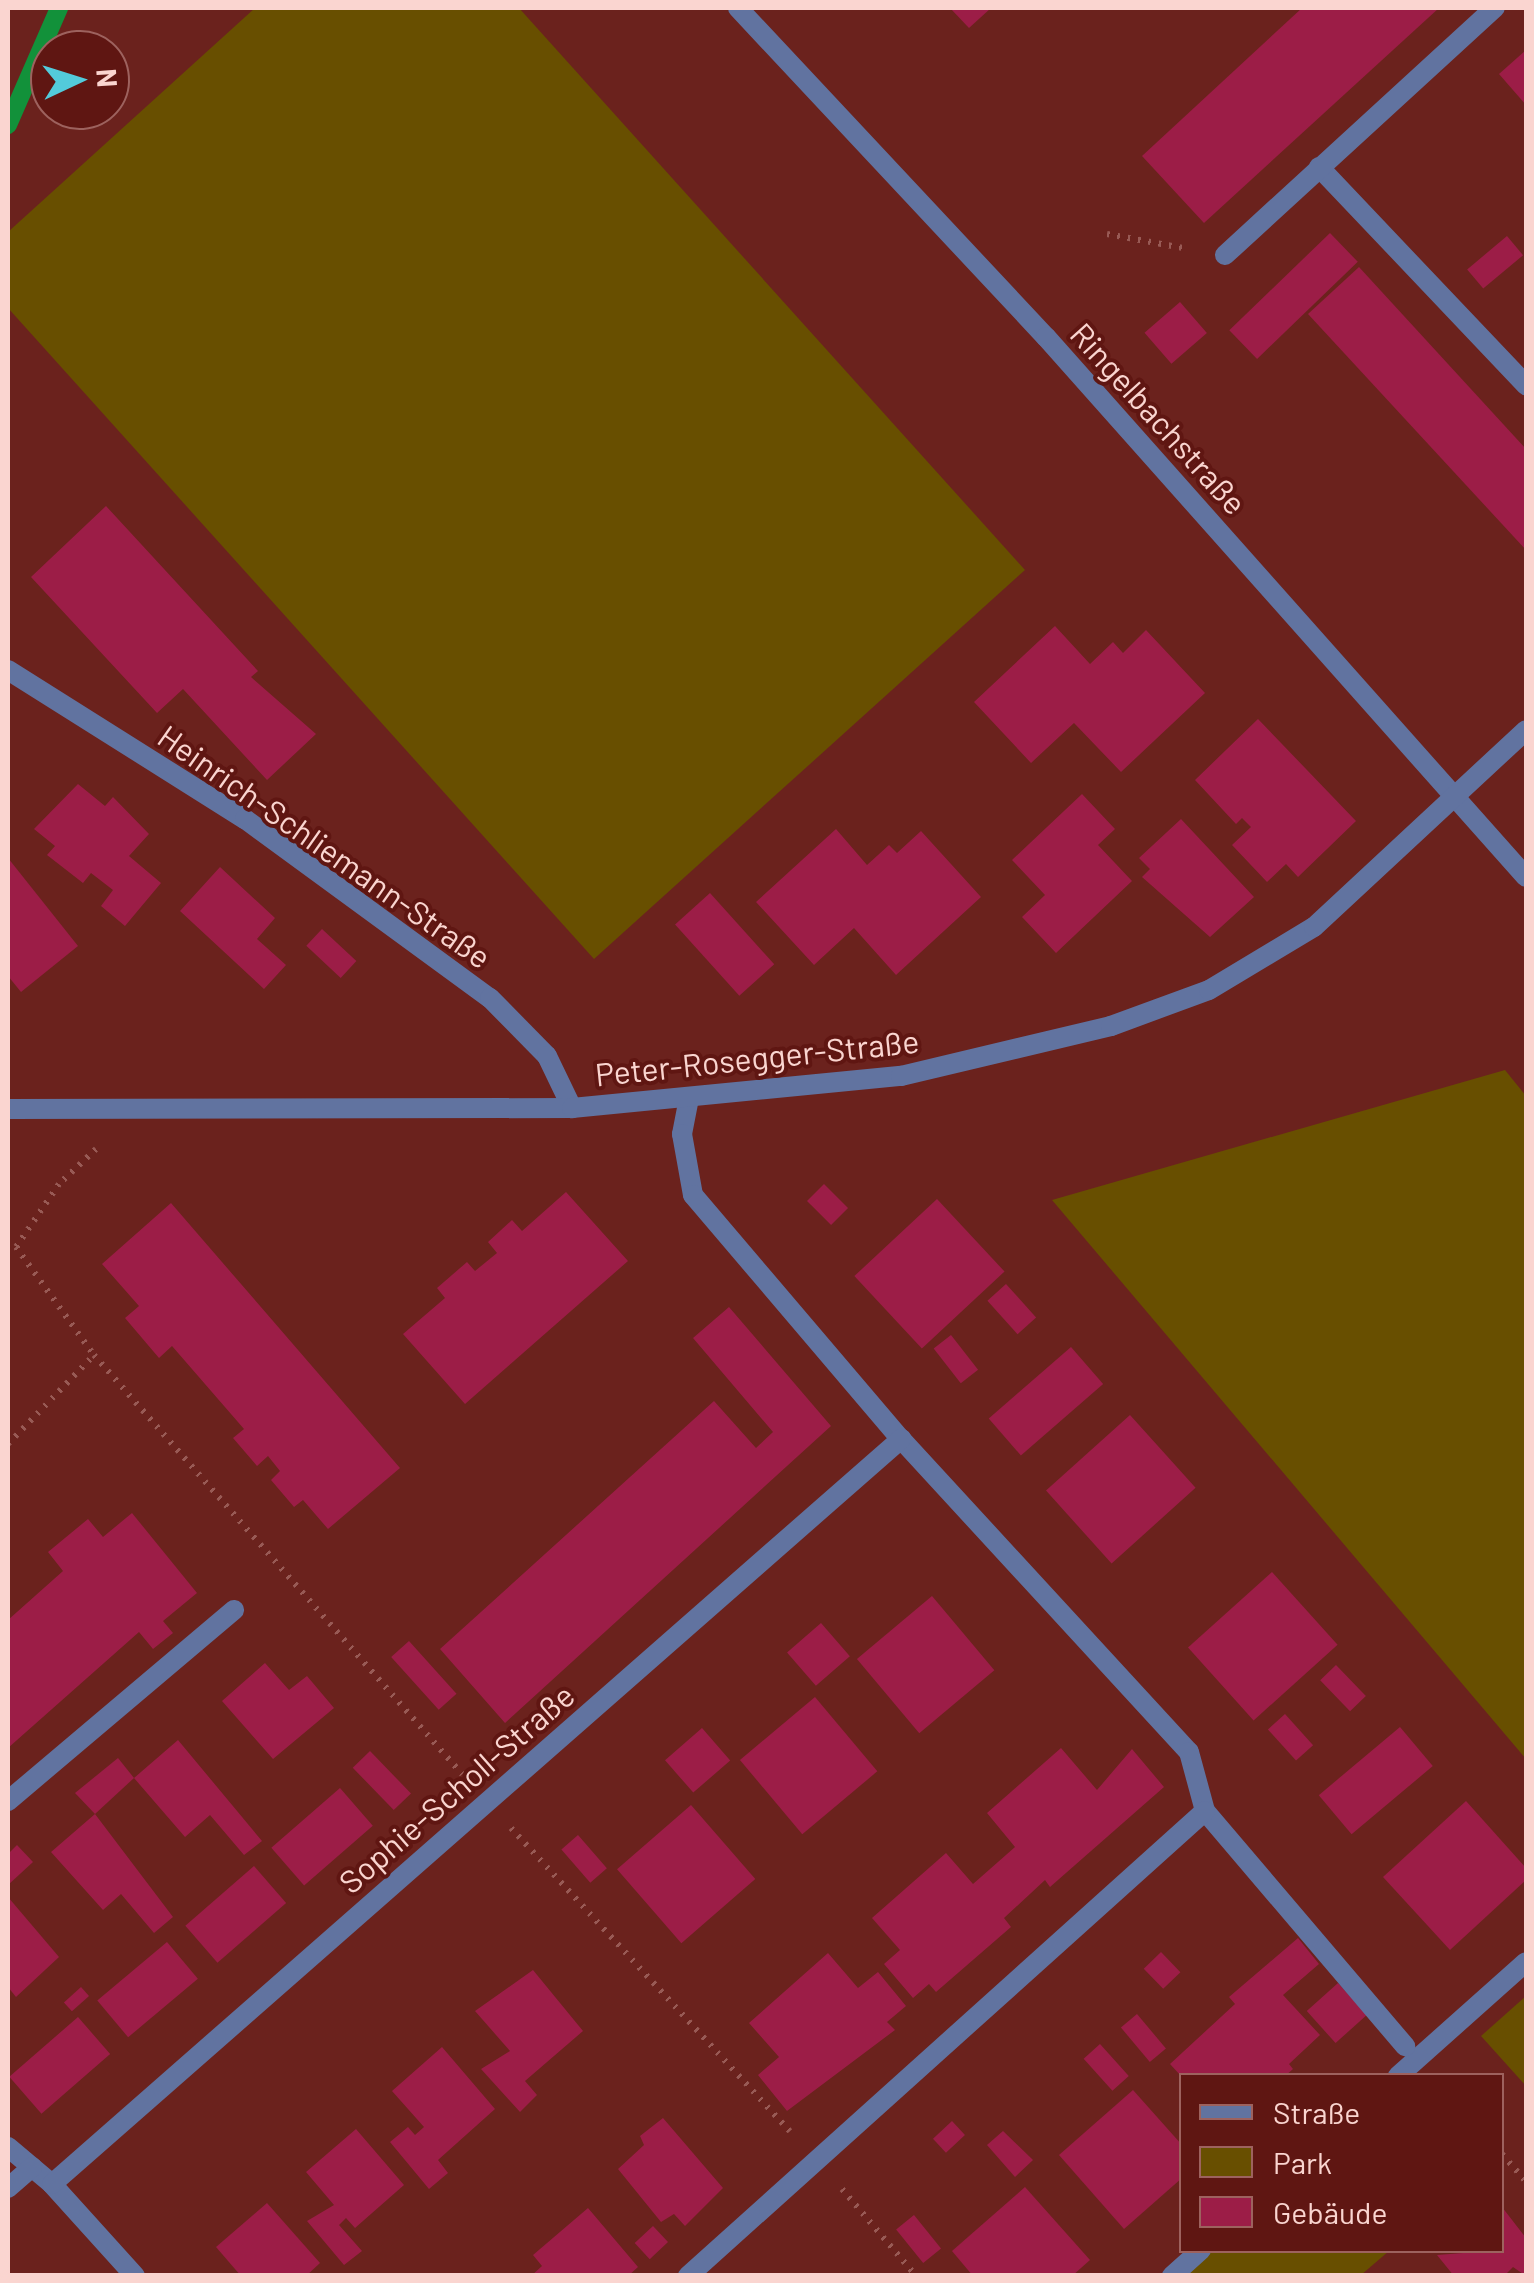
<!DOCTYPE html>
<html>
<head>
<meta charset="utf-8">
<style>
  body { margin:0 }
  #map { position:relative; width:1534px; height:2283px; overflow:hidden; background:#6b221d; font-family:Barlow,sans-serif }
  div>[style] { position:absolute }
  .green>* { inset:0; background:#684f00 }
  .stream>* { height:18px; margin:-9px; padding:0 9px; transform-origin:9px; border-radius:9px; background:#12913a }
  .building>* { inset:0; background:#9c1d47; transform-origin:0 0 }
  .path>* { height:6px; margin-top:-3px; transform-origin:0; background:repeating-linear-gradient(90deg,#985a55 0 2.5px,transparent 0 10.5px) }
  .service>* { height:20px; margin:-10px; padding:0 10px; transform-origin:10px; border-radius:10px; background:#6173a0 }
  .pedestrian>* { height:20px; margin:-10px; padding:0 10px; transform-origin:10px; border-radius:10px; background:#6173a0 }
  .minor>* { height:20px; margin:-10px; padding:0 10px; transform-origin:10px; border-radius:10px; background:#6173a0 }
  span { translate:-50% -50%; white-space:nowrap; text-align:center; line-height:1.15; -webkit-text-stroke:8px #5f1612; paint-order:stroke }
  .street-label { font-size:32px; color:#fad5d0 }
  .frame { position:absolute; inset:0; border:10px solid #fad5d0; pointer-events:none }
  .legend { position:absolute; left:1179px; top:2073px; width:325px; height:180px; box-sizing:border-box; background:#5f1612; border:2px solid #9d625e; margin:0; padding:12px 18px; list-style:none; font-size:30px; color:#fad5d0 }
  .legend li { display:flex; align-items:center; gap:20px; height:50px }
  .legend b { width:50px; border:2px solid #9d625e }
  .north { position:absolute; left:30px; top:30px; width:100px; height:100px; box-sizing:border-box; background:#5f1612; border:2px solid #9d625e; border-radius:50%; rotate:86deg; font-size:28px; font-weight:700; line-height:40px; text-align:center; color:#fad5d0 }
  .north::after { content:''; display:block; margin:auto; width:35px; height:45px; background:#53cbdb; clip-path:polygon(50% 0,100% 100%,50% 72%,0 100%) }
</style>
</head>
<body>
<div id="map">
  <div class="green">
    <i style="clip-path:polygon(255px 8px,519px 8px,1025px 570px,594px 959px,8px 308px,8px 232px)"></i>
    <i style="clip-path:polygon(1505px 1070px,1526px 1096px,1526px 1759px,1052px 1200px)"></i>
    <i style="clip-path:polygon(1526px 1996px,1526px 2086px,1481px 2036px)"></i>
    <i style="clip-path:polygon(1201px 2251px,1389px 2251px,1361px 2275px,1172px 2276px)"></i>
  </div>
  <div class="stream">
    <i style="left:8px;top:125px;width:128px;rotate:-66.4deg"></i>
  </div>
  <div class="building">
    <i style="clip-path:polygon(950px 8px,991px 8px,969px 28px)"></i>
    <i style="clip-path:polygon(1302px 8px,1439px 8px,1204px 223px,1142px 156px)"></i>
    <i style="clip-path:polygon(1526px 50px,1526px 105px,1499px 74px)"></i>
    <i style="left:1330px;top:233px;width:40px;height:140px;rotate:46deg"></i>
    <i style="left:1507px;top:236px;width:25px;height:52px;rotate:50deg"></i>
    <i style="clip-path:polygon(1359px 267px,1526px 449px,1526px 550px,1308px 314px)"></i>
    <i style="left:1180px;top:302px;width:41px;height:47px;rotate:49deg"></i>
    <i style="clip-path:polygon(106px 506px,258px 671px,251px 677px,316px 734px,267px 780px,183px 689px,157px 713px,31px 577px)"></i>
    <i style="clip-path:polygon(1055px 626px,1090px 664px,1113px 642px,1123px 653px,1146px 630px,1205px 693px,1121px 772px,1074px 723px,1031px 763px,974px 702px)"></i>
    <i style="clip-path:polygon(1258px 719px,1356px 821px,1298px 877px,1286px 864px,1267px 882px,1232px 845px,1251px 827px,1242px 818px,1236px 824px,1195px 780px)"></i>
    <i style="clip-path:polygon(78px 784px,105px 806px,113px 797px,149px 834px,129px 856px,161px 883px,125px 926px,101px 906px,113px 890px,91px 873px,83px 883px,47px 855px,55px 846px,34px 829px)"></i>
    <i style="clip-path:polygon(1082px 794px,1115px 829px,1098px 845px,1132px 881px,1056px 953px,1022px 917px,1045px 895px,1012px 860px)"></i>
    <i style="clip-path:polygon(1181px 819px,1254px 897px,1210px 937px,1142px 877px,1150px 869px,1139px 858px)"></i>
    <i style="clip-path:polygon(836px 829px,867px 865px,889px 845px,897px 853px,921px 831px,981px 897px,896px 975px,854px 928px,814px 965px,756px 902px)"></i>
    <i style="clip-path:polygon(8px 858px,78px 946px,21px 992px,8px 976px)"></i>
    <i style="clip-path:polygon(220px 867px,275px 918px,257px 939px,286px 965px,264px 989px,180px 911px)"></i>
    <i style="left:710px;top:893px;width:96px;height:47px;rotate:48deg"></i>
    <i style="left:322px;top:929px;width:47px;height:23px;rotate:43deg"></i>
    <i style="left:824px;top:1184px;width:34px;height:24px;rotate:45deg"></i>
    <i style="clip-path:polygon(566px 1192px,628px 1261px,465px 1404px,403px 1334px,445px 1298px,437px 1288px,467px 1262px,475px 1271px,497px 1253px,488px 1242px,512px 1220px,522px 1231px)"></i>
    <i style="left:937px;top:1199px;width:99px;height:113px;rotate:47deg"></i>
    <i style="clip-path:polygon(171px 1203px,400px 1468px,328px 1529px,303px 1500px,294px 1507px,271px 1480px,280px 1471px,268px 1456px,257px 1466px,233px 1438px,244px 1429px,172px 1346px,159px 1358px,125px 1318px,139px 1306px,102px 1264px)"></i>
    <i style="left:1006px;top:1284px;width:45px;height:25px;rotate:48deg"></i>
    <i style="clip-path:polygon(729px 1307px,831px 1426px,505px 1723px,440px 1649px,714px 1401px,756px 1448px,773px 1432px,693px 1338px)"></i>
    <i style="left:951px;top:1335px;width:44px;height:22px;rotate:52deg"></i>
    <i style="left:1071px;top:1347px;width:49px;height:109px;rotate:49deg"></i>
    <i style="left:1130px;top:1415px;width:98px;height:113px;rotate:48deg"></i>
    <i style="clip-path:polygon(132px 1513px,197px 1593px,163px 1621px,173px 1633px,153px 1649px,139px 1632px,8px 1748px,8px 1620px,63px 1571px,48px 1552px,88px 1519px,103px 1537px)"></i>
    <i style="left:1272px;top:1572px;width:98px;height:113px;rotate:48deg"></i>
    <i style="left:932px;top:1596px;width:97px;height:98px;rotate:50deg"></i>
    <i style="left:821px;top:1623px;width:44px;height:45px;rotate:49deg"></i>
    <i style="left:409px;top:1641px;width:71px;height:24px;rotate:48deg"></i>
    <i style="clip-path:polygon(265px 1663px,289px 1690px,307px 1676px,334px 1708px,273px 1759px,222px 1701px)"></i>
    <i style="left:1336px;top:1665px;width:43px;height:22px;rotate:46deg"></i>
    <i style="left:815px;top:1697px;width:97px;height:98px;rotate:50deg"></i>
    <i style="left:1285px;top:1714px;width:42px;height:23px;rotate:48deg"></i>
    <i style="left:1400px;top:1727px;width:51px;height:106px;rotate:50deg"></i>
    <i style="left:702px;top:1728px;width:43px;height:49px;rotate:49deg"></i>
    <i style="clip-path:polygon(178px 1740px,262px 1841px,244px 1855px,210px 1815px,185px 1837px,134px 1778px)"></i>
    <i style="clip-path:polygon(1061px 1748px,1097px 1790px,1132px 1749px,1164px 1787px,1050px 1887px,1045px 1880px,1004px 1918px,1011px 1927px,936px 1992px,929px 1984px,913px 1998px,884px 1964px,900px 1950px,872px 1918px,946px 1853px,973px 1884px,1015px 1847px,987px 1813px)"></i>
    <i style="left:370px;top:1751px;width:59px;height:24px;rotate:46deg"></i>
    <i style="clip-path:polygon(118px 1758px,134px 1778px,95px 1814px,75px 1793px)"></i>
    <i style="left:340px;top:1788px;width:50px;height:91px;rotate:49deg"></i>
    <i style="clip-path:polygon(1466px 1801px,1526px 1868px,1526px 1880px,1450px 1950px,1383px 1877px)"></i>
    <i style="left:691px;top:1805px;width:98px;height:98px;rotate:49deg"></i>
    <i style="clip-path:polygon(95px 1814px,173px 1917px,154px 1933px,121px 1894px,103px 1910px,51px 1852px)"></i>
    <i style="left:578px;top:1835px;width:44px;height:22px;rotate:49deg"></i>
    <i style="clip-path:polygon(17px 1845px,33px 1862px,8px 1885px,8px 1854px)"></i>
    <i style="left:254px;top:1866px;width:49px;height:91px;rotate:49deg"></i>
    <i style="clip-path:polygon(8px 1897px,59px 1957px,16px 1997px,8px 1987px)"></i>
    <i style="clip-path:polygon(1298px 1938px,1319px 1964px,1283px 1995px,1320px 2035px,1289px 2064px,1293px 2069px,1285px 2076px,1181px 2076px,1170px 2064px,1235px 2004px,1229px 1997px)"></i>
    <i style="left:167px;top:1942px;width:48px;height:91px;rotate:50deg"></i>
    <i style="left:1161px;top:1952px;width:28px;height:24px;rotate:46deg"></i>
    <i style="clip-path:polygon(828px 1953px,858px 1988px,878px 1972px,906px 2006px,887px 2022px,895px 2030px,787px 2111px,758px 2075px,779px 2057px,749px 2023px)"></i>
    <i style="clip-path:polygon(533px 1970px,583px 2031px,525px 2081px,537px 2095px,520px 2112px,481px 2069px,510px 2051px,475px 2011px)"></i>
    <i style="left:1338px;top:1983px;width:43px;height:42px;rotate:48deg"></i>
    <i style="left:81px;top:1987px;width:12px;height:23px;rotate:48deg"></i>
    <i style="left:1137px;top:2014px;width:45px;height:21px;rotate:50deg"></i>
    <i style="left:78px;top:2017px;width:49px;height:91px;rotate:49deg"></i>
    <i style="left:1100px;top:2044px;width:43px;height:22px;rotate:48deg"></i>
    <i style="clip-path:polygon(442px 2047px,495px 2109px,438px 2160px,448px 2173px,429px 2189px,390px 2142px,408px 2127px,415px 2135px,424px 2127px,392px 2091px)"></i>
    <i style="clip-path:polygon(1133px 2090px,1182px 2145px,1182px 2178px,1124px 2229px,1059px 2155px)"></i>
    <i style="clip-path:polygon(663px 2118px,723px 2188px,685px 2226px,674px 2214px,661px 2222px,618px 2169px,644px 2145px,640px 2136px)"></i>
    <i style="left:952px;top:2121px;width:19px;height:26px;rotate:47deg"></i>
    <i style="clip-path:polygon(356px 2129px,404px 2185px,355px 2228px,346px 2218px,339px 2225px,362px 2251px,344px 2265px,307px 2221px,334px 2205px,306px 2172px)"></i>
    <i style="clip-path:polygon(1003px 2131px,1033px 2160px,1015px 2177px,987px 2145px)"></i>
    <i style="clip-path:polygon(1025px 2187px,1090px 2260px,1072px 2276px,973px 2276px,952px 2251px)"></i>
    <i style="clip-path:polygon(267px 2203px,320px 2263px,306px 2276px,241px 2276px,216px 2247px)"></i>
    <i style="clip-path:polygon(1502px 2207px,1526px 2238px,1526px 2276px,1513px 2267px,1504px 2276px,1454px 2276px,1437px 2255px,1502px 2250px)"></i>
    <i style="clip-path:polygon(588px 2208px,638px 2267px,628px 2276px,531px 2276px,542px 2266px,533px 2255px)"></i>
    <i style="left:914px;top:2215px;width:43px;height:23px;rotate:51deg"></i>
    <i style="left:653px;top:2226px;width:22px;height:25px;rotate:47deg"></i>
  </div>
  <div class="path">
    <i style="left:1107px;top:234px;width:83px;rotate:10.4deg"></i>
    <i style="left:96px;top:1149px;width:51px;rotate:136.6deg"></i>
    <i style="left:59px;top:1184px;width:76px;rotate:124.3deg"></i>
    <i style="left:16px;top:1247px;width:133px;rotate:54.2deg"></i>
    <i style="left:94px;top:1355px;width:558px;rotate:48.71deg"></i>
    <i style="left:8px;top:1444px;width:124px;rotate:-46deg"></i>
    <i style="left:511px;top:1828px;width:412px;rotate:47.4deg"></i>
    <i style="left:1502px;top:2154px;width:37px;rotate:49deg"></i>
    <i style="left:842px;top:2189px;width:114px;rotate:49.6deg"></i>
  </div>
  <div class="service">
    <i style="left:1319px;top:167px;width:301px;rotate:46.5deg"></i>
    <i style="left:8px;top:1801px;width:296px;rotate:-40.2deg"></i>
    <i style="left:8px;top:2147px;width:57px;rotate:40.1deg"></i>
    <i style="left:8px;top:2188px;width:32px;rotate:-41deg"></i>
  </div>
  <div class="pedestrian">
    <i style="left:1398px;top:2076px;width:171px;rotate:-41.7deg"></i>
    <i style="left:1172px;top:2276px;width:39px;rotate:-42deg"></i>
  </div>
  <div class="minor">
    <i style="left:738px;top:8px;width:451px;rotate:46.9deg"></i>
    <i style="left:1046px;top:337px;width:722px;rotate:48.37deg"></i>
    <i style="left:1225px;top:255px;width:366px;rotate:-42.5deg"></i>
    <i style="left:8px;top:670px;width:280px;rotate:32.2deg"></i>
    <i style="left:245px;top:819px;width:303px;rotate:36.2deg"></i>
    <i style="left:490px;top:998px;width:81px;rotate:45.5deg"></i>
    <i style="left:547px;top:1056px;width:58px;rotate:64.3deg"></i>
    <i style="left:689px;top:1098px;width:37px;rotate:101deg"></i>
    <i style="left:682px;top:1134px;width:62px;rotate:79.8deg"></i>
    <i style="left:693px;top:1195px;width:321px;rotate:49.6deg"></i>
    <i style="left:901px;top:1439px;width:425px;rotate:47.4deg"></i>
    <i style="left:1189px;top:1752px;width:61px;rotate:74.8deg"></i>
    <i style="left:1205px;top:1811px;width:309px;rotate:49.6deg"></i>
    <i style="left:8px;top:1109px;width:564px;rotate:-0.1deg"></i>
    <i style="left:572px;top:1108px;width:331px;rotate:-5.6deg"></i>
    <i style="left:901px;top:1076px;width:216px;rotate:-13.4deg"></i>
    <i style="left:1111px;top:1026px;width:104px;rotate:-20.2deg"></i>
    <i style="left:1209px;top:990px;width:122px;rotate:-31deg"></i>
    <i style="left:1314px;top:927px;width:289px;rotate:-42.9deg"></i>
    <i style="left:135px;top:2276px;width:124px;rotate:-132.1deg"></i>
    <i style="left:52px;top:2184px;width:1130px;rotate:-41.27deg"></i>
    <i style="left:688px;top:2276px;width:695px;rotate:-41.97deg"></i>
  </div>
  <div class="street-label">
    <span style="left:1159px;top:418px;rotate:48deg">Ringelbachstraße</span>
    <span style="left:325px;top:846px;rotate:35deg">Heinrich-Schliemann-Straße</span>
    <span style="left:757px;top:1057px;rotate:-6deg">Peter-Rosegger-Straße</span>
    <span style="left:456px;top:1788px;rotate:-41deg">Sophie-Scholl-Straße</span>
  </div>
  <div class="frame"></div>
  <ul class="legend">
  <li><b style="height:12px;background:#6173a0"></b>Straße</li>
  <li><b style="height:28px;background:#684f00"></b>Park</li>
  <li><b style="height:28px;background:#9c1d47"></b>Gebäude</li>
  </ul>
  <div class="north">N</div>
</div>
</body>
</html>
